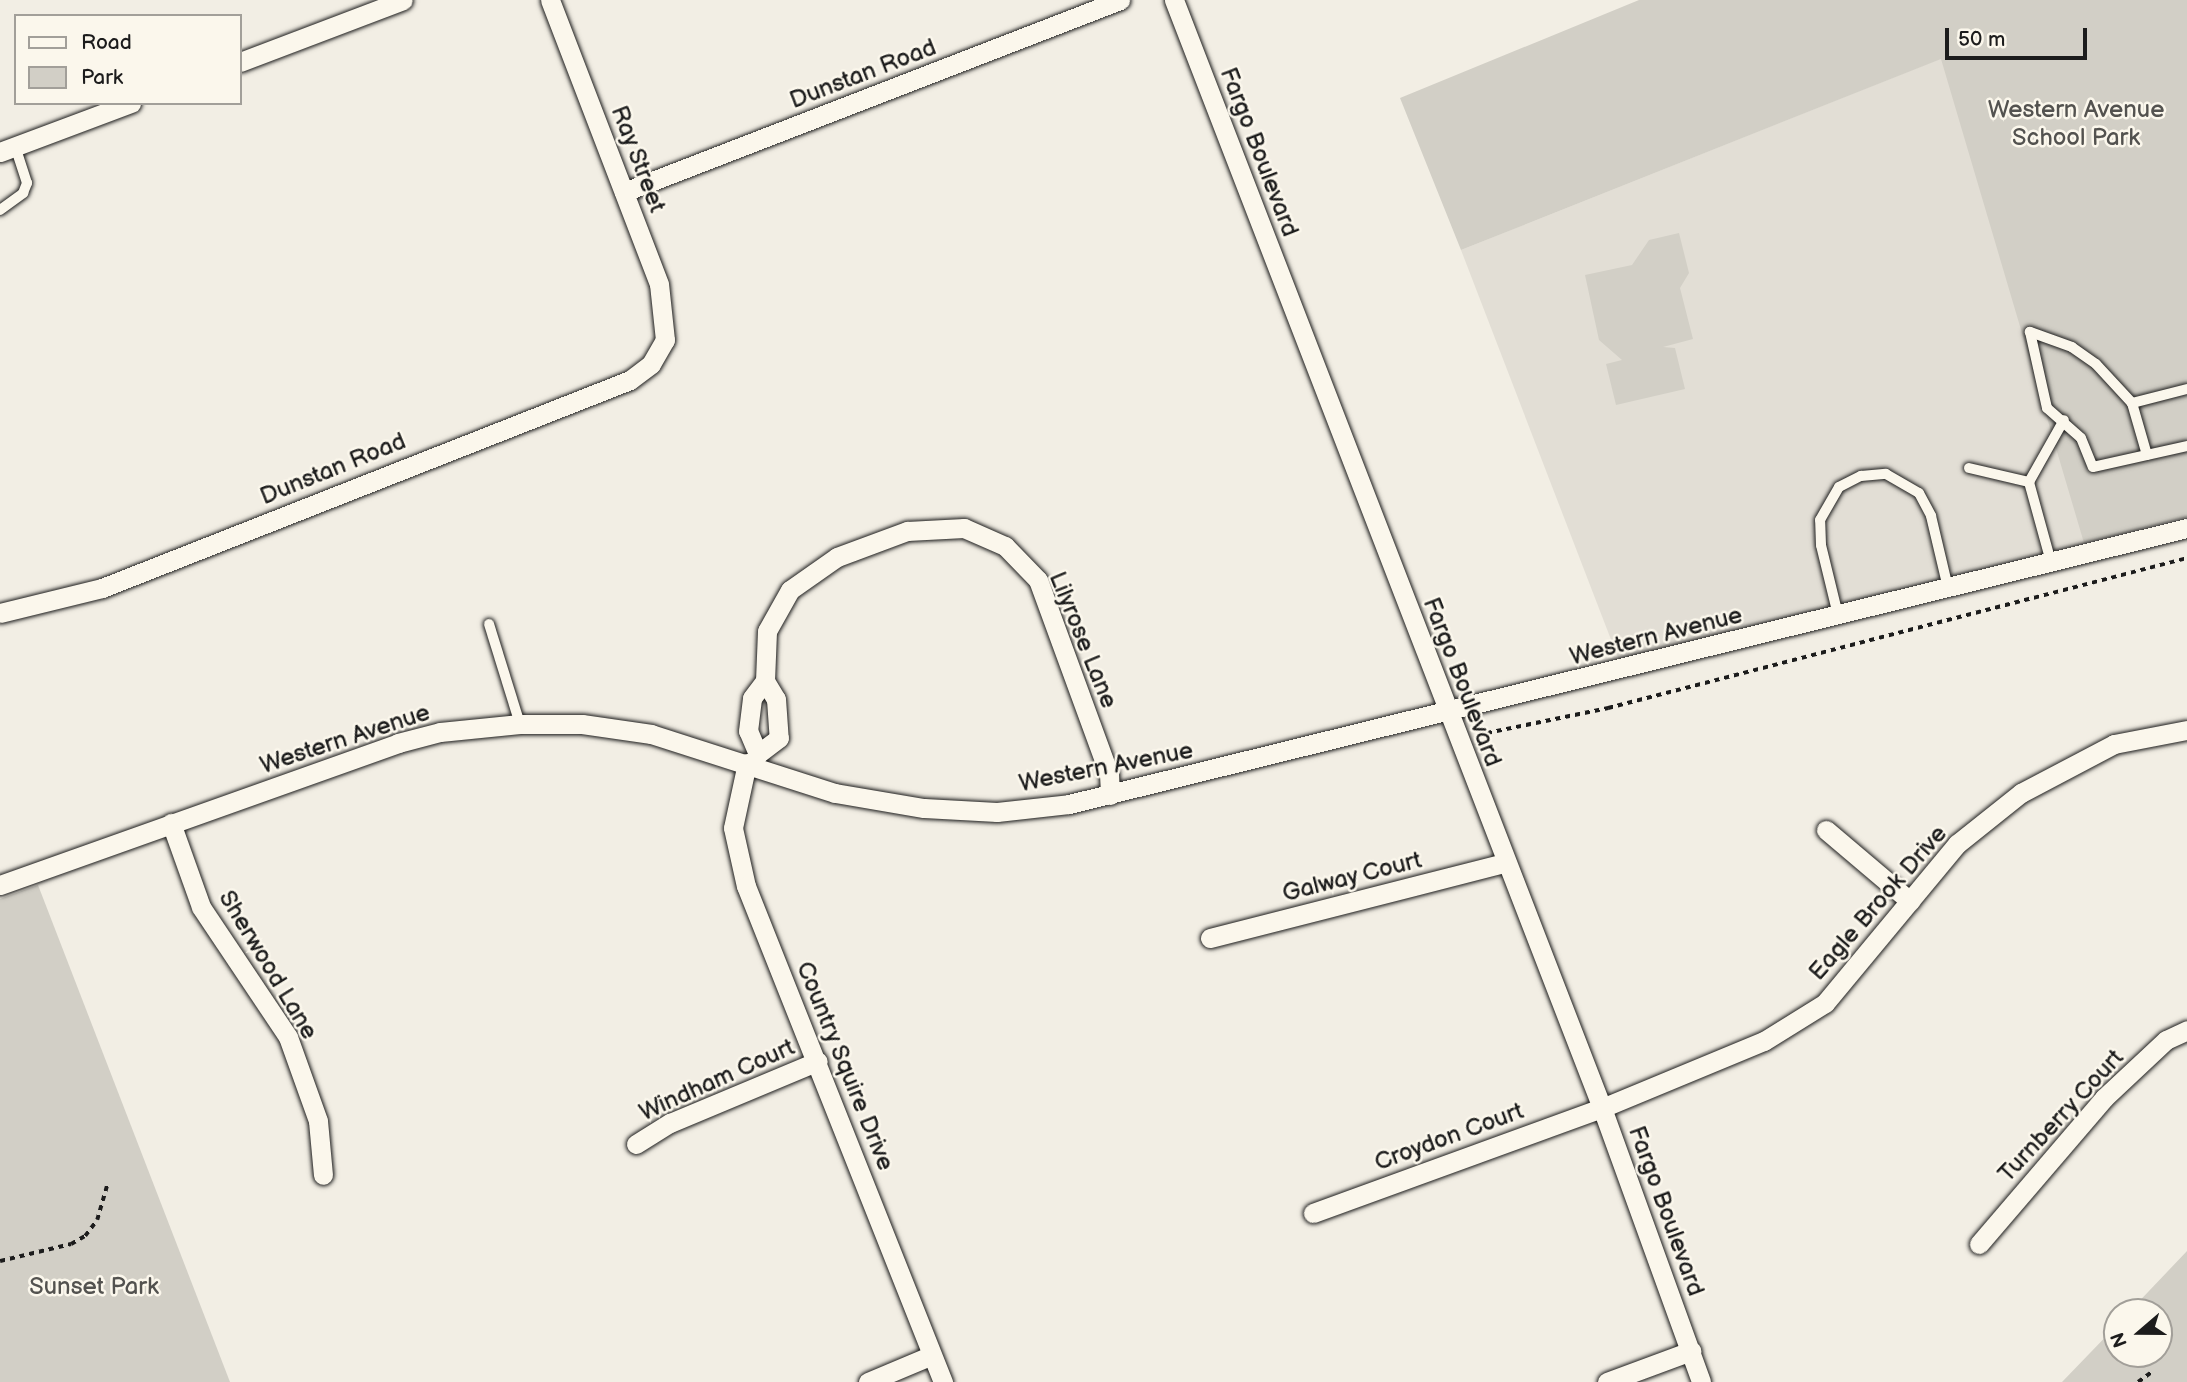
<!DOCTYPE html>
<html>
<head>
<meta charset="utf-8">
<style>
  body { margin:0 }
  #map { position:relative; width:2187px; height:1382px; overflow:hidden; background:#f2eee4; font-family:"Balsamiq Sans",sans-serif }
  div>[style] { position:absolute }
  .built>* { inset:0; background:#e2ded5 }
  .green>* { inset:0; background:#d2cfc6 }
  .path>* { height:3.5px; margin-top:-1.75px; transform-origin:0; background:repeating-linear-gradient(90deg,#1c1c1c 0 5px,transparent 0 10px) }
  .roads { filter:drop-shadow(0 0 2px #1c1c1c) drop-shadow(0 0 2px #1c1c1c) }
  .lane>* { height:10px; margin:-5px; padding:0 5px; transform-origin:5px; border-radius:5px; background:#fbf7ec }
  .street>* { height:19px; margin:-9.5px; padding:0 9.5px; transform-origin:9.5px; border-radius:9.5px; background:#fbf7ec }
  span { translate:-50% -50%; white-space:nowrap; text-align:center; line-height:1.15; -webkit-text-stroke:5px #fbf7ec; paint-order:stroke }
  .street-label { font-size:24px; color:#1c1c1c }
  .park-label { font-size:24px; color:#53524f }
  .legend { position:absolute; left:14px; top:14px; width:228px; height:91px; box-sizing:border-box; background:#fbf7ec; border:2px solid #a29f99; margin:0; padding:9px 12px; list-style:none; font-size:21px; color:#1c1c1c }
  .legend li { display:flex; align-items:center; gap:14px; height:35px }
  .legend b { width:35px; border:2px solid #a29f99 }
  .north { position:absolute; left:2103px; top:1298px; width:70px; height:70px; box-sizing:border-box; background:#fbf7ec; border:2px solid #a29f99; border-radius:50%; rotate:250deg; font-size:19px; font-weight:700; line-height:28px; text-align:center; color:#1c1c1c }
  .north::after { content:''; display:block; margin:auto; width:24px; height:32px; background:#1c1c1c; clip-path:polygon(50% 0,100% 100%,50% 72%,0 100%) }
  .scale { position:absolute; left:1945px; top:28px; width:142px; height:32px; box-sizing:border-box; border:4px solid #1c1c1c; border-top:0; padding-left:9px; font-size:21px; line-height:24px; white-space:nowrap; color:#1c1c1c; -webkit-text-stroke:5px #fbf7ec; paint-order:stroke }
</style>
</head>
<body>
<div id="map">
  <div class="built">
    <i style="clip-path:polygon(2088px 0,2187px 0,2187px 517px,1620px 663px,1461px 250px)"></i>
  </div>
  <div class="green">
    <i style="clip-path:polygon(1639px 0,2187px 0,2187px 517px,2084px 543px,1941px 59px,1461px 250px,1400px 98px)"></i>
    <i style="clip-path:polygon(1679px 233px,1689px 273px,1680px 288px,1693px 339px,1663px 347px,1675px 348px,1685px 389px,1616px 405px,1606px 364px,1622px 360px,1599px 340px,1585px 275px,1632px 265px,1649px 240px)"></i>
    <i style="clip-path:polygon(38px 885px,230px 1382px,0 1382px,0 899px)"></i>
    <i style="clip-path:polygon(2187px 1251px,2187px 1382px,2062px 1382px,2117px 1325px,2117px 1354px,2159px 1354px,2159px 1312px,2129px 1312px)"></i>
  </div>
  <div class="path">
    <i style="left:1477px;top:735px;width:134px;rotate:-11.6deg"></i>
    <i style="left:1608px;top:708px;width:598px;rotate:-14.52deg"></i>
    <i style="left:0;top:1261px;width:73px;rotate:-13.5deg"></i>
    <i style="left:71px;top:1244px;width:16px;rotate:-30deg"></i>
    <i style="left:85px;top:1236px;width:20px;rotate:-53deg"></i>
    <i style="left:97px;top:1220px;width:36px;rotate:-74deg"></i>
    <i style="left:2138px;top:1382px;width:17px;rotate:-36deg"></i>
  </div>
  <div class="roads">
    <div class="lane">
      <i style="left:0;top:210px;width:29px;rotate:-36deg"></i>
      <i style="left:23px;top:193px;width:11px;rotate:-68deg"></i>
      <i style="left:27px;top:183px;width:38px;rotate:-108deg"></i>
      <i style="left:2187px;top:389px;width:57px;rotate:165.7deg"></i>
      <i style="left:2132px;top:403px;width:53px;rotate:-132.7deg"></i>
      <i style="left:2096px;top:364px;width:29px;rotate:-145deg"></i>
      <i style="left:2072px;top:347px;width:45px;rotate:-160.3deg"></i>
      <i style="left:2030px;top:332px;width:78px;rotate:77.4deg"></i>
      <i style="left:2047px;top:408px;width:45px;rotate:41.4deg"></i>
      <i style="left:2081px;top:438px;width:31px;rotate:68deg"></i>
      <i style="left:2093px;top:467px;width:96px;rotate:-12.6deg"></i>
      <i style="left:2132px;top:403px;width:54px;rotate:73.9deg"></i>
      <i style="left:1969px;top:468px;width:62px;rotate:13.1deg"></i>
      <i style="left:2051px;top:562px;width:83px;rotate:-105.4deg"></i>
      <i style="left:2029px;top:482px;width:71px;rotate:-60.6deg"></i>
      <i style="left:1838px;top:615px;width:72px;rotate:-103.7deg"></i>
      <i style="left:1821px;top:545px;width:25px;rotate:-92deg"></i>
      <i style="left:1820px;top:520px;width:38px;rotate:-60deg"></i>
      <i style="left:1839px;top:487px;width:25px;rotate:-27deg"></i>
      <i style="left:1861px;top:476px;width:25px;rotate:-5deg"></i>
      <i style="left:1886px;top:474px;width:38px;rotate:30deg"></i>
      <i style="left:1919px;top:493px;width:26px;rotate:62deg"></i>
      <i style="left:1931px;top:516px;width:74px;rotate:76.7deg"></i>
      <i style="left:489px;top:624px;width:105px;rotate:72.8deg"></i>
    </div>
    <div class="street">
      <i style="left:1174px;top:0;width:1188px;rotate:68.88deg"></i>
      <i style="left:1602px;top:1108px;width:291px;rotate:70.1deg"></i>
      <i style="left:240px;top:62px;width:174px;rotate:-20.8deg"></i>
      <i style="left:0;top:152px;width:140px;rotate:-20.5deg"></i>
      <i style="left:624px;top:192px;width:532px;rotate:-21.16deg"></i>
      <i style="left:0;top:613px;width:105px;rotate:-13.8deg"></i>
      <i style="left:102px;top:588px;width:567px;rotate:-21.5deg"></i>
      <i style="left:630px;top:380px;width:26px;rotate:-37deg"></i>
      <i style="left:651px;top:364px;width:28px;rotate:-60deg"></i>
      <i style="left:665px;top:340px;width:56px;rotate:-96.1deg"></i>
      <i style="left:659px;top:284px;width:304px;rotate:-111deg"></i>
      <i style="left:765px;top:681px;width:50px;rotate:-87.7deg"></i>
      <i style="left:767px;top:631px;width:47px;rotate:-60.7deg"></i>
      <i style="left:790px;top:590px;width:57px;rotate:-35.1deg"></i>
      <i style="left:837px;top:557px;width:75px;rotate:-20.4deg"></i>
      <i style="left:907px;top:531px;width:57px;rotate:-3deg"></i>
      <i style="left:964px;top:528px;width:45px;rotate:23.7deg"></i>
      <i style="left:1005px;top:546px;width:47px;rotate:45.9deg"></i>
      <i style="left:1038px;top:580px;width:207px;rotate:69.9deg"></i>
      <i style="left:1109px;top:774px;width:21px;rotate:87deg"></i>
      <i style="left:765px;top:681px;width:21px;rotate:59deg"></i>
      <i style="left:776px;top:699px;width:39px;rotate:86deg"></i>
      <i style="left:779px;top:738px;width:26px;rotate:143deg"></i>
      <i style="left:758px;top:754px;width:25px;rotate:-113deg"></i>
      <i style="left:748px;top:731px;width:33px;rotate:-83deg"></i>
      <i style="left:752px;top:698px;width:21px;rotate:-53deg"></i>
      <i style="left:747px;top:763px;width:66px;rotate:102.2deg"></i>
      <i style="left:733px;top:828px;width:59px;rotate:77.4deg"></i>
      <i style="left:746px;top:886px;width:534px;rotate:68.34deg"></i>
      <i style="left:171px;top:823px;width:89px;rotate:70.3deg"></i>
      <i style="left:201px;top:907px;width:156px;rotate:56.2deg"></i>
      <i style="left:288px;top:1037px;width:89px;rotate:70.3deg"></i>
      <i style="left:318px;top:1121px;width:54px;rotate:84.7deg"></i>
      <i style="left:1826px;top:830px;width:110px;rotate:40.2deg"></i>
      <i style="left:0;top:885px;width:423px;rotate:-19.6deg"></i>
      <i style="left:398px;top:743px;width:43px;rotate:-14.7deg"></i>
      <i style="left:440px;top:732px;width:80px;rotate:-5.7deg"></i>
      <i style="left:520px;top:724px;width:62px"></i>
      <i style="left:582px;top:724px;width:70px;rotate:8.2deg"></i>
      <i style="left:651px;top:734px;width:193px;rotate:17.8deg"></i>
      <i style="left:835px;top:793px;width:90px;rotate:9.6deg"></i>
      <i style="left:924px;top:808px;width:73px;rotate:3.1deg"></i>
      <i style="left:997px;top:812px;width:72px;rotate:-6.3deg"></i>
      <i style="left:1069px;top:804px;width:1152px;rotate:-13.87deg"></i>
      <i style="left:1210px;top:938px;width:304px;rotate:-14.3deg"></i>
      <i style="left:636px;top:1144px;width:40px;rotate:-32deg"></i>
      <i style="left:670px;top:1123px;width:160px;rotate:-22.7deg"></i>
      <i style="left:1313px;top:1213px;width:307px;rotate:-20deg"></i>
      <i style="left:1602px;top:1108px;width:175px;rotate:-22.5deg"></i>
      <i style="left:1764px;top:1041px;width:72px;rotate:-31.9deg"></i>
      <i style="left:1825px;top:1003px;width:207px;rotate:-50.3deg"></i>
      <i style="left:1957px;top:844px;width:82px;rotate:-38.6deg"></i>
      <i style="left:2021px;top:793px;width:105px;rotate:-27.8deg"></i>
      <i style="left:2114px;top:744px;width:74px;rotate:-10.9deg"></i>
      <i style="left:1979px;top:1244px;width:192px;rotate:-49.4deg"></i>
      <i style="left:2104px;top:1098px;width:85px;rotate:-43.1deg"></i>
      <i style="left:2166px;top:1040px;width:23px;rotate:-25deg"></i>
      <i style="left:868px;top:1382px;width:69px;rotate:-22.9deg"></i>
      <i style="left:1607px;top:1382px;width:90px;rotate:-20.3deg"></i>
    </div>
  </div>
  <div class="street-label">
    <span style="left:863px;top:74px;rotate:-21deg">Dunstan Road</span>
    <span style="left:1259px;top:152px;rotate:69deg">Fargo Boulevard</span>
    <span style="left:638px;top:159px;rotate:69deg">Ray Street</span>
    <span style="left:333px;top:469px;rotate:-22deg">Dunstan Road</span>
    <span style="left:1656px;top:636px;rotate:-14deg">Western Avenue</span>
    <span style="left:1083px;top:640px;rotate:68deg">Lilyrose Lane</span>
    <span style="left:1462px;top:682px;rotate:69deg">Fargo Boulevard</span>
    <span style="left:345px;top:739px;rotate:-18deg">Western Avenue</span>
    <span style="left:1106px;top:767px;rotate:-11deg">Western Avenue</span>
    <span style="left:1352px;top:877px;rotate:-14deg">Galway Court</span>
    <span style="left:1878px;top:903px;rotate:-49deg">Eagle Brook Drive</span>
    <span style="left:268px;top:965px;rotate:59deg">Sherwood Lane</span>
    <span style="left:845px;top:1066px;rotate:68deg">Country Squire Drive</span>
    <span style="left:717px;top:1080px;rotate:-24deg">Windham Court</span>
    <span style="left:2061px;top:1116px;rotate:-47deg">Turnberry Court</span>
    <span style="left:1449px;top:1137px;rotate:-20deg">Croydon Court</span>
    <span style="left:1666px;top:1211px;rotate:70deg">Fargo Boulevard</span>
  </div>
  <div class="park-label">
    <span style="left:2076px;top:124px">Western Avenue<br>School Park</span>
    <span style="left:94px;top:1287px">Sunset Park</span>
  </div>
  <ul class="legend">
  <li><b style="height:9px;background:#fbf7ec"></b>Road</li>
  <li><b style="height:19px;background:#d2cfc6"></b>Park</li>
  </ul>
  <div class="north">N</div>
  <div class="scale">50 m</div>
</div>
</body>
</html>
